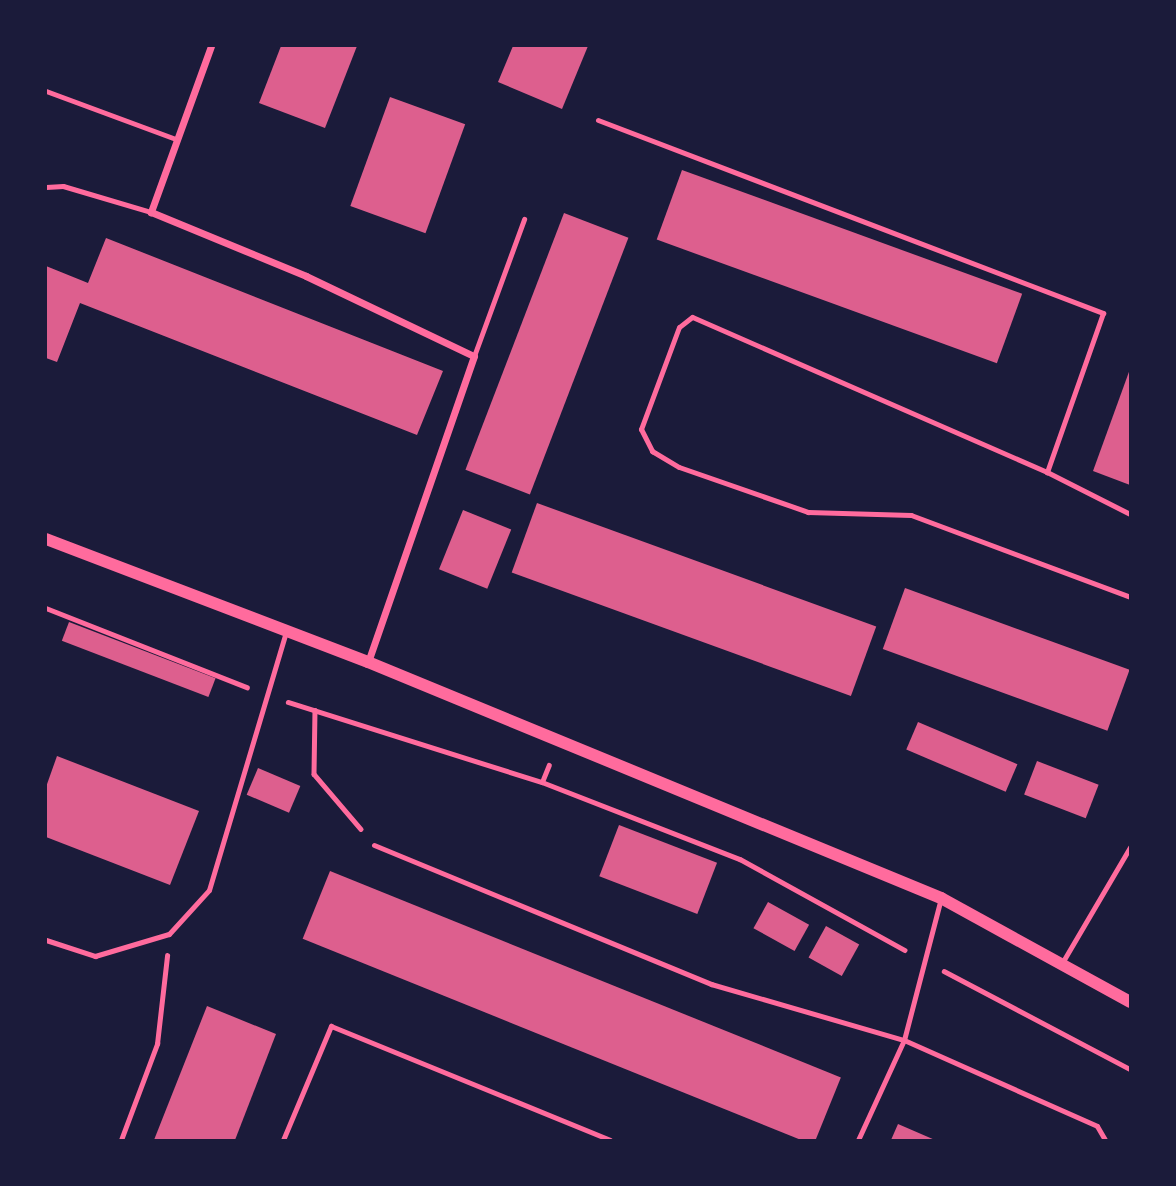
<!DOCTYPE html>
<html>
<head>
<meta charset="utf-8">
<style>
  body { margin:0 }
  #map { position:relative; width:1176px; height:1186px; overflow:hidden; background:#1b1b3a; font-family:"PT Sans",sans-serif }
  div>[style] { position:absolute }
  .building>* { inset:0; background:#dd5f8e; transform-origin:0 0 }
  .path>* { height:4.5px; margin:-2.25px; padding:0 2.25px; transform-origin:2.25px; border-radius:2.25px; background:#ff6b9d }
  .service>* { height:5px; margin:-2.5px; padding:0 2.5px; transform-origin:2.5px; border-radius:2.5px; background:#ff6b9d }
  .minor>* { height:7px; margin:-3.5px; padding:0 3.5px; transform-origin:3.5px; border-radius:3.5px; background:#ff6b9d }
  .tertiary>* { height:12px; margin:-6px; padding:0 6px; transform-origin:6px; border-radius:6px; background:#ff6b9d }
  span { translate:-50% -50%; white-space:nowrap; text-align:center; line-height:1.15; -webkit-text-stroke:5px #1b1b3a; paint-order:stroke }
  .frame { position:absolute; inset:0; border:47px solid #1b1b3a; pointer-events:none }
</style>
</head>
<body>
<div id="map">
  <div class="building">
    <i style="clip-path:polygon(281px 46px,357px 46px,325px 128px,259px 103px)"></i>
    <i style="clip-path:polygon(513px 46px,588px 46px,562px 109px,498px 82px)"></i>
    <i style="left:390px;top:97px;width:80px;height:116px;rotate:20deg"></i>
    <i style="left:682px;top:170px;width:362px;height:74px;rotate:20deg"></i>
    <i style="left:564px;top:213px;width:69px;height:275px;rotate:21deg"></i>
    <i style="clip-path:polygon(106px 238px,443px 371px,417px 435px,80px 303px,57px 362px,46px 358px,46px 266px,88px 283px)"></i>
    <i style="clip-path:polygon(1130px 369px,1130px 485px,1093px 471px)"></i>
    <i style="left:537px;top:503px;width:361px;height:74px;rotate:20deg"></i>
    <i style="left:463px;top:510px;width:52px;height:64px;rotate:22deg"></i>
    <i style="left:905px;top:588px;width:239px;height:65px;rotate:20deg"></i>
    <i style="left:69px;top:622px;width:157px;height:20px;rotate:21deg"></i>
    <i style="left:918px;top:722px;width:108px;height:30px;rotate:23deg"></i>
    <i style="clip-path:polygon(57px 756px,199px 811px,170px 885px,46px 837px,46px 787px)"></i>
    <i style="left:1037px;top:761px;width:66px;height:36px;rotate:21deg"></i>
    <i style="left:258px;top:768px;width:46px;height:29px;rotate:23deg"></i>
    <i style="left:619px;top:825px;width:105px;height:55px;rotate:21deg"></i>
    <i style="left:330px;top:871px;width:551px;height:73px;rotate:22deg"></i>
    <i style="left:768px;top:902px;width:47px;height:30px;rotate:29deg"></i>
    <i style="left:826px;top:926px;width:38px;height:36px;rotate:29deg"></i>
    <i style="clip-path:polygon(207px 1006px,276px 1034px,235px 1140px,154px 1140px)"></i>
    <i style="clip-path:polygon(898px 1124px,935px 1140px,891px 1140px)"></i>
  </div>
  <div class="path">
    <i style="left:46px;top:608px;width:216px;rotate:21.5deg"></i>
    <i style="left:288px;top:702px;width:266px;rotate:17.5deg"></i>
    <i style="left:542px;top:782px;width:18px;rotate:-68deg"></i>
    <i style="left:315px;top:710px;width:64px;rotate:90.9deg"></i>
    <i style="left:314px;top:774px;width:72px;rotate:49.5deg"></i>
    <i style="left:542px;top:782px;width:212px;rotate:21.3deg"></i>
    <i style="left:740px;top:859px;width:188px;rotate:28.9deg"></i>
    <i style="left:944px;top:971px;width:210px;rotate:27.8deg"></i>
    <i style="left:121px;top:1140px;width:103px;rotate:-69.4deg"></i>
    <i style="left:157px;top:1044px;width:89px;rotate:-83.5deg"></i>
  </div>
  <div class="service">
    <i style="left:46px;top:91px;width:139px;rotate:20.3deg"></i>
    <i style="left:598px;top:120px;width:541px;rotate:20.92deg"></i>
    <i style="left:1103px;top:313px;width:169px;rotate:109.4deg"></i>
    <i style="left:46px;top:187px;width:17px;rotate:-3deg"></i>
    <i style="left:63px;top:186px;width:92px;rotate:16.5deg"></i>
    <i style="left:474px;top:356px;width:146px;rotate:-69.9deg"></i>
    <i style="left:1130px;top:514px;width:93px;rotate:-153.2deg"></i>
    <i style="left:1047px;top:472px;width:387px;rotate:-156.4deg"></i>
    <i style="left:692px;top:317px;width:16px;rotate:142deg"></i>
    <i style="left:679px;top:327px;width:109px;rotate:110.4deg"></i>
    <i style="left:641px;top:429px;width:25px;rotate:63deg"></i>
    <i style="left:652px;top:451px;width:31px;rotate:31deg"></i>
    <i style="left:679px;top:467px;width:137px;rotate:19.2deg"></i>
    <i style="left:808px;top:512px;width:103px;rotate:1.7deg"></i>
    <i style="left:911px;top:515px;width:234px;rotate:20.5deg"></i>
    <i style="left:374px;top:845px;width:365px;rotate:22.4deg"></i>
    <i style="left:711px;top:984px;width:201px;rotate:16.2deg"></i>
    <i style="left:904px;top:1040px;width:211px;rotate:24deg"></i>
    <i style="left:1097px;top:1126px;width:16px;rotate:60deg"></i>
    <i style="left:46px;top:940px;width:52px;rotate:18.1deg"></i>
    <i style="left:95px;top:956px;width:77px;rotate:-16.6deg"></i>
    <i style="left:169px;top:934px;width:59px;rotate:-47.7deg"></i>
    <i style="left:209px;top:890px;width:270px;rotate:-73.4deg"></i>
    <i style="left:1062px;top:963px;width:134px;rotate:-59.6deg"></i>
    <i style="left:283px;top:1140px;width:124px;rotate:-67.2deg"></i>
    <i style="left:331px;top:1026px;width:301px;rotate:22.2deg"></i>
    <i style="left:858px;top:1140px;width:110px;rotate:-65.3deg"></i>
    <i style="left:904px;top:1040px;width:147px;rotate:-75.4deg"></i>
  </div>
  <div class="minor">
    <i style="left:211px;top:46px;width:177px;rotate:109.9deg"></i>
    <i style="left:151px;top:212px;width:168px;rotate:22.4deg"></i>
    <i style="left:306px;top:276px;width:186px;rotate:25.5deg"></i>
    <i style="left:474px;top:356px;width:324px;rotate:109.1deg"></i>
  </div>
  <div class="tertiary">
    <i style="left:46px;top:539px;width:345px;rotate:20.9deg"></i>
    <i style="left:368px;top:662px;width:620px;rotate:22.39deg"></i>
    <i style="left:941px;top:898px;width:216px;rotate:28.8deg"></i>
  </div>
  <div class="frame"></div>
</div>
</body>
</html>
